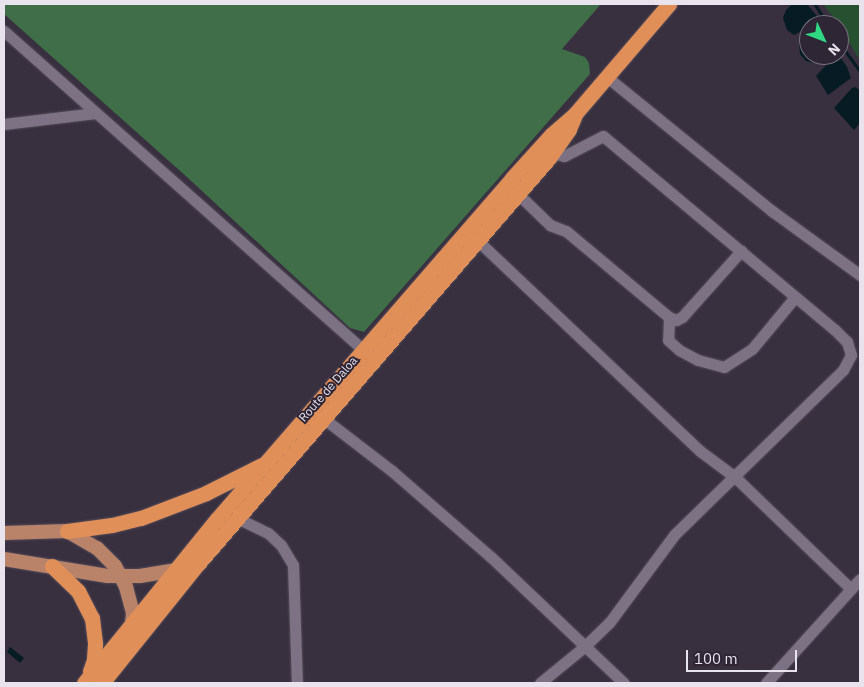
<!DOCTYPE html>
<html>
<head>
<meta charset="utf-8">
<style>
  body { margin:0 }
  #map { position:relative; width:864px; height:687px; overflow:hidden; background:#382f3f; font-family:"IBM Plex Sans",sans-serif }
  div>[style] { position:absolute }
  .green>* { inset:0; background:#26502f }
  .forest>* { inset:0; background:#3f6e48 }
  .water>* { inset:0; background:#061b24 }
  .stream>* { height:2.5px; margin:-1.25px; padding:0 1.25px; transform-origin:1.25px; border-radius:1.25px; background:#061b24 }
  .roads { filter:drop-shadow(0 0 1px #544c5a) drop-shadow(0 0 1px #544c5a) }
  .minor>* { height:11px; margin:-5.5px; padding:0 5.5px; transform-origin:5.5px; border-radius:5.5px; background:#7c7284 }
  .major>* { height:14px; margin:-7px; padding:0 7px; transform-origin:7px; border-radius:7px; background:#b9836a }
  .highway>* { height:15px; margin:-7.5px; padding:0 7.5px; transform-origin:7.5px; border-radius:7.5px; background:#e18f58 }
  span { translate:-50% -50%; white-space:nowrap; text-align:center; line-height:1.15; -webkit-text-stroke:4px #2e2535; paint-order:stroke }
  .street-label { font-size:12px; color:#e8e3ed }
  .frame { position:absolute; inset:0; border:5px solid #e8e3ed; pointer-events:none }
  .north { position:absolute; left:799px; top:15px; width:50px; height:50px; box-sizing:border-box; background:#2e2535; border:1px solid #78717f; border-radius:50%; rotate:133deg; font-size:14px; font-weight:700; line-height:20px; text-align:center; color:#e8e3ed }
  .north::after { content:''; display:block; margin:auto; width:18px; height:22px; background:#30d883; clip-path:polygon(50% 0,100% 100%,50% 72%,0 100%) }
  .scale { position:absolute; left:686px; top:650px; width:111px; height:22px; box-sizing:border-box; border:2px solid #e8e3ed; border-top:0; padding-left:6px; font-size:15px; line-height:18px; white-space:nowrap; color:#e8e3ed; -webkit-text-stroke:4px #2e2535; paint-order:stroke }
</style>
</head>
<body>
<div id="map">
  <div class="green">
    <i style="clip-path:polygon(823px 4px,860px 4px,860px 61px,839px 25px)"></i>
  </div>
  <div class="forest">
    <i style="clip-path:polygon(4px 4px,601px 4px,562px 49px,585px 57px,589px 63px,590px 74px,364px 332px,350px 328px,188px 178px,4px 14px)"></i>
  </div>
  <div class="water">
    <i style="clip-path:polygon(792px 4px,807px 4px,817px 16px,813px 25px,809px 25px,809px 27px,794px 35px,787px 30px,783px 18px,786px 10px)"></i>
    <i style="clip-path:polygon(809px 33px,809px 55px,832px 55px,826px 60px,814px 63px,806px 61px,800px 54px,799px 42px)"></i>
    <i style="clip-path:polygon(837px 57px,841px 58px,847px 67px,851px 78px,828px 95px,816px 76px,829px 62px)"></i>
    <i style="clip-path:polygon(856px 87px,860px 91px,860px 123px,854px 130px,834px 108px,852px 88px)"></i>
    <i style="clip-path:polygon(10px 647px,24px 658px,20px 663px,7px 652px)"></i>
  </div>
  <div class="stream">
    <i style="left:815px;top:4px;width:25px;rotate:58deg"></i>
    <i style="left:839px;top:42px;width:36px;rotate:54deg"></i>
  </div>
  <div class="roads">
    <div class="minor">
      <i style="left:4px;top:31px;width:480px;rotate:41.6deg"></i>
      <i style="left:607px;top:77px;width:213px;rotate:39.1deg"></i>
      <i style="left:772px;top:211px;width:109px;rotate:36deg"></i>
      <i style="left:4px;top:124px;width:92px;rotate:-6.9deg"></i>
      <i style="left:518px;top:194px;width:45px;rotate:44.1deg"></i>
      <i style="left:550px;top:225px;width:17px;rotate:21deg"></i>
      <i style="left:566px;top:231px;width:134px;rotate:39.9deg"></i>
      <i style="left:669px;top:317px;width:8px;rotate:23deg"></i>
      <i style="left:676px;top:320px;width:7px;rotate:-27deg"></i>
      <i style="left:682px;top:317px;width:89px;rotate:-48.2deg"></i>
      <i style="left:477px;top:240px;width:307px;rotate:43.4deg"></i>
      <i style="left:700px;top:451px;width:44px;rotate:36.6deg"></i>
      <i style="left:735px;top:477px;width:161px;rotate:44deg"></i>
      <i style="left:669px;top:317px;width:23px;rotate:92deg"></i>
      <i style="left:668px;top:340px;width:15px;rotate:42deg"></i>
      <i style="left:679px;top:350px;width:21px;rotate:28deg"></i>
      <i style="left:698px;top:360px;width:27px;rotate:15deg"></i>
      <i style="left:724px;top:367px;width:33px;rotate:-33deg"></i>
      <i style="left:752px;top:349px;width:67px;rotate:-50.4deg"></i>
      <i style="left:323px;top:418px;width:87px;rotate:37.5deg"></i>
      <i style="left:392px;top:471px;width:131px;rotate:41deg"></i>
      <i style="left:491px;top:557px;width:183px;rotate:43.5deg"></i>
      <i style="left:237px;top:518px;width:34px;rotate:26deg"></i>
      <i style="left:268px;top:533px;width:18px;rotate:43deg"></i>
      <i style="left:281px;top:545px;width:23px;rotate:59deg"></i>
      <i style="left:293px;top:565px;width:118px;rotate:88.1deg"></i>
      <i style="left:540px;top:683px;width:58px;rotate:-39.4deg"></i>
      <i style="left:585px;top:646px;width:33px;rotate:-44deg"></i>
      <i style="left:609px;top:623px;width:109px;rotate:-53.5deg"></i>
      <i style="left:674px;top:535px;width:236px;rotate:-44.3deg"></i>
      <i style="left:843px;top:370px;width:17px;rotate:-62deg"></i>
      <i style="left:851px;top:355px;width:14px;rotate:-107deg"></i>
      <i style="left:847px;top:342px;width:17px;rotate:-135deg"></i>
      <i style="left:835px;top:330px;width:302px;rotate:-140.1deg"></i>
      <i style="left:603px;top:136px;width:44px;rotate:152.9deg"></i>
      <i style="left:564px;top:156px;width:11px;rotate:-165deg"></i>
      <i style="left:766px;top:683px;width:140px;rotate:-47.9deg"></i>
    </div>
    <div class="major">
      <i style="left:4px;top:533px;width:63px;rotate:-1.8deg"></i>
      <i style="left:67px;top:531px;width:34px;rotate:30deg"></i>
      <i style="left:97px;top:548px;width:25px;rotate:45deg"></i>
      <i style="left:115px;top:566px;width:24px;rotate:62deg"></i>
      <i style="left:126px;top:587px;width:28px;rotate:75deg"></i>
      <i style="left:133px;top:614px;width:16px;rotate:97deg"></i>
      <i style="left:4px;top:559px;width:105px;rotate:9.3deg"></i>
      <i style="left:108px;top:576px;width:32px"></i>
      <i style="left:140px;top:576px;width:43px;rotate:-9.5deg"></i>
    </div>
    <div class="highway">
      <i style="left:67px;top:531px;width:45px;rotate:-7.6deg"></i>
      <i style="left:112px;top:525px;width:30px;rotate:-14deg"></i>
      <i style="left:141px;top:518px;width:70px;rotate:-21deg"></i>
      <i style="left:206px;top:493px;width:63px;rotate:-26.6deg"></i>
      <i style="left:52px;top:566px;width:36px;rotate:44deg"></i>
      <i style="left:78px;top:591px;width:30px;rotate:63deg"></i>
      <i style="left:92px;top:618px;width:26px;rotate:83deg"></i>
      <i style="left:95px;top:644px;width:16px;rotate:94deg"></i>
      <i style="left:94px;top:660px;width:12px;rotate:110deg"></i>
      <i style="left:84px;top:683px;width:211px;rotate:-51deg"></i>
      <i style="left:217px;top:519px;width:451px;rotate:-49.1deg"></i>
      <i style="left:512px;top:178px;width:58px;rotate:-47.8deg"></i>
      <i style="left:551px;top:135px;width:32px;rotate:-41deg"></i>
      <i style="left:575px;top:114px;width:145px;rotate:-49.5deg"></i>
      <i style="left:102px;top:683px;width:151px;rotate:-51.2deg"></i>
      <i style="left:197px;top:565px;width:538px;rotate:-49.14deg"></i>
      <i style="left:549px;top:158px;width:35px;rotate:-55deg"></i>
      <i style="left:569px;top:129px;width:13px;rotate:-67deg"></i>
    </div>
  </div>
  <div class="street-label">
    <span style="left:328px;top:389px;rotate:-49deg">Route de Daloa</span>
  </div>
  <div class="frame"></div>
  <div class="north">N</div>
  <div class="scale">100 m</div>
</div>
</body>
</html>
